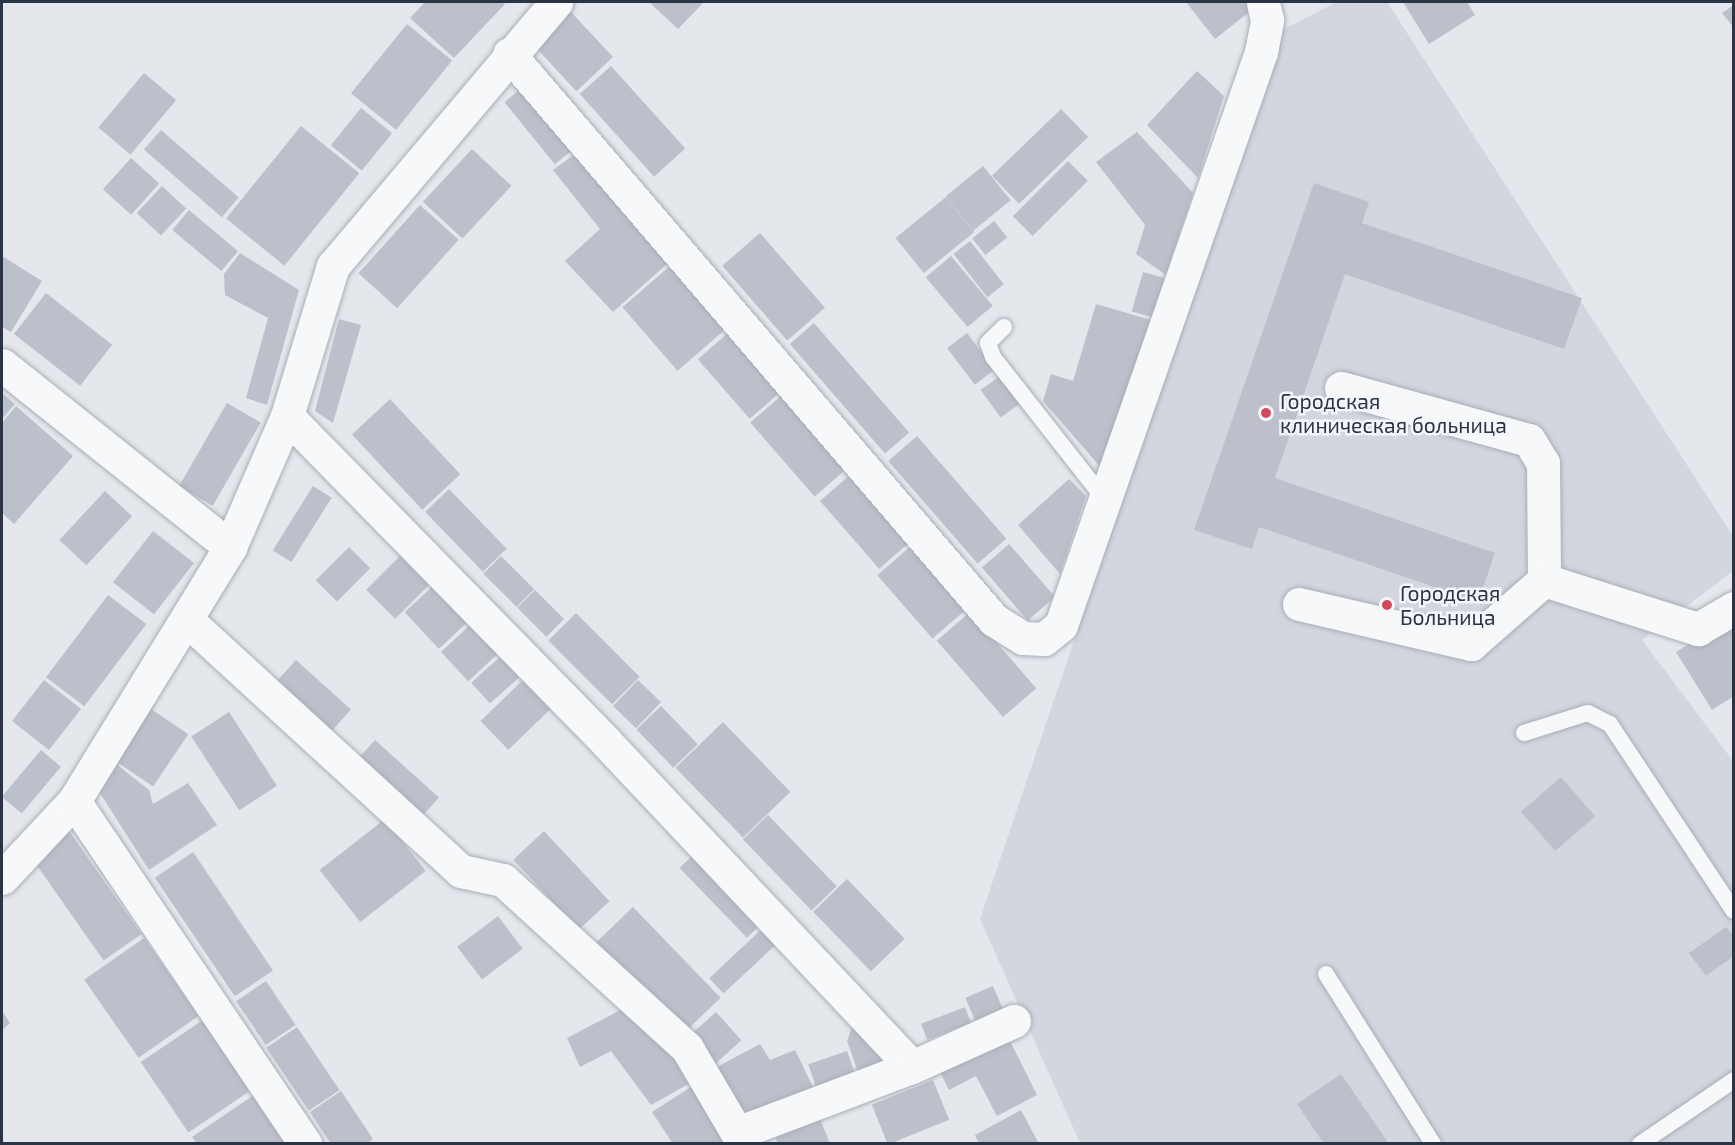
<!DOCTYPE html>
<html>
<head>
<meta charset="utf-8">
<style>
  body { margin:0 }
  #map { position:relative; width:1735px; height:1145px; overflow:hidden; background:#e4e7ec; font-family:"Exo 2",sans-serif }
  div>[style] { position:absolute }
  .built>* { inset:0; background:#d2d6de }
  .building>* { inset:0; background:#bbc0ca; transform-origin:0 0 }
  .roads { filter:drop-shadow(0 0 2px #a9aeb7) drop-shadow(0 0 2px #a9aeb7) }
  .lane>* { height:16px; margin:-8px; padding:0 8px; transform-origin:8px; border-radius:8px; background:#f7f8fa }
  .street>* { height:33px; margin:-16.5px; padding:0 16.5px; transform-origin:16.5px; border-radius:16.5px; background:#f7f8fa }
  .dots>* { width:16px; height:16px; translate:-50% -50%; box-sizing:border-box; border:3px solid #f4f6f9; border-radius:50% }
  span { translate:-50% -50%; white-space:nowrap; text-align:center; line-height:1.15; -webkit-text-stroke:5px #f4f6f9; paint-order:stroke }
  .poi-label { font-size:21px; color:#2b3445 }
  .left { translate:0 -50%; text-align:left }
  .frame { position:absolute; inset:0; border:3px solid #2b3445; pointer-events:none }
</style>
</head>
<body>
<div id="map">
  <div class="built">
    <i style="clip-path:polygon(1337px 2px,1387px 2px,1733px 536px,1733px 571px,1642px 640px,1733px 761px,1733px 1143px,1080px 1143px,980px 919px,1280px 31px)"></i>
  </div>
  <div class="building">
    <i style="clip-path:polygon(425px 2px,501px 2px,505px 4px,454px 58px,410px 18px)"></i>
    <i style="clip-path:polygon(649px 2px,704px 2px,678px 29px)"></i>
    <i style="clip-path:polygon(1186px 2px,1255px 2px,1258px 5px,1215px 39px)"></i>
    <i style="clip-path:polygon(1403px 2px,1467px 2px,1475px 15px,1429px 44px)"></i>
    <i style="clip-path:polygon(1734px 5px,1734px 28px,1722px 13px)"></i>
    <i style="left:570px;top:11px;width:63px;height:50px;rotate:47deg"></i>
    <i style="left:407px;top:24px;width:58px;height:89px;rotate:39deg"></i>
    <i style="left:611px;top:66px;width:111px;height:42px;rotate:48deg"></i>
    <i style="clip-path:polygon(1197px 71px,1224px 96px,1198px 178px,1147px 125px)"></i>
    <i style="left:144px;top:73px;width:42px;height:71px;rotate:40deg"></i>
    <i style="left:523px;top:87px;width:80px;height:24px;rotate:51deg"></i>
    <i style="left:361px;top:108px;width:40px;height:48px;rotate:39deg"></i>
    <i style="left:1061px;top:109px;width:39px;height:96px;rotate:46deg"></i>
    <i style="left:301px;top:126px;width:75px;height:119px;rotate:39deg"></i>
    <i style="left:161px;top:130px;width:103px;height:26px;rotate:41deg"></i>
    <i style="clip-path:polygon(1137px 132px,1193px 193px,1166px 275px,1136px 254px,1145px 225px,1096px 162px)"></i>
    <i style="left:472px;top:149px;width:54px;height:72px;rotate:43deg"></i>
    <i style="clip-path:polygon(576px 153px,668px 263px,613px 312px,565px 261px,600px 229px,553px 170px)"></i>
    <i style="left:131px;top:158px;width:38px;height:42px;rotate:42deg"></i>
    <i style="left:1068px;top:161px;width:28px;height:78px;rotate:45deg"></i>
    <i style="left:983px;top:166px;width:44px;height:48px;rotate:51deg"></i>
    <i style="clip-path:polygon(1314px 183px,1369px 202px,1362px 223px,1582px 298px,1564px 349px,1345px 274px,1275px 478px,1495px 553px,1478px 602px,1259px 527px,1252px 549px,1194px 530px)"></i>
    <i style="left:162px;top:186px;width:33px;height:37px;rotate:43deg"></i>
    <i style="left:946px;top:197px;width:45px;height:65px;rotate:51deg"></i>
    <i style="left:420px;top:205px;width:52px;height:92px;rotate:42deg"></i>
    <i style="left:189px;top:210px;width:64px;height:26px;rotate:40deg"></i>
    <i style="left:994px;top:221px;width:21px;height:28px;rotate:51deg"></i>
    <i style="left:760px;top:233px;width:99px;height:50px;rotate:49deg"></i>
    <i style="left:970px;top:241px;width:55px;height:21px;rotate:52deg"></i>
    <i style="clip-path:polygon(240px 253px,299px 290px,267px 405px,246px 398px,268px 318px,225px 295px,224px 274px)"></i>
    <i style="clip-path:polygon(2px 256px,42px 281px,11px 332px,2px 327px)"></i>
    <i style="left:951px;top:256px;width:65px;height:33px;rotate:50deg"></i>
    <i style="left:670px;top:266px;width:84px;height:63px;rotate:49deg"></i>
    <i style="left:1143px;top:272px;width:22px;height:41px;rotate:16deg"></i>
    <i style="left:46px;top:293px;width:84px;height:52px;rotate:38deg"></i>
    <i style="clip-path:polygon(1096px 304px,1151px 320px,1103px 470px,1043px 401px,1051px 374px,1073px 381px)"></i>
    <i style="clip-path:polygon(339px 319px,361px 325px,333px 423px,315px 411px)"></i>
    <i style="left:814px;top:323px;width:145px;height:32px;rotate:49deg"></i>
    <i style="left:728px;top:333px;width:79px;height:40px;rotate:49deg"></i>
    <i style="left:967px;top:333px;width:46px;height:25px;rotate:53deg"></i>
    <i style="left:1000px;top:376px;width:34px;height:24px;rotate:54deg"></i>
    <i style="clip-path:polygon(2px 393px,15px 404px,2px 419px)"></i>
    <i style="left:782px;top:395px;width:98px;height:42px;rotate:49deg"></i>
    <i style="left:390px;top:399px;width:103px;height:52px;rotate:47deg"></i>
    <i style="left:227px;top:403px;width:39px;height:96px;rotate:30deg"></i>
    <i style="clip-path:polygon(16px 406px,73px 456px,14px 524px,2px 513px,2px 423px)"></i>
    <i style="left:917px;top:436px;width:136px;height:38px;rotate:49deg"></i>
    <i style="left:851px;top:474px;width:90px;height:41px;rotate:49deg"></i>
    <i style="clip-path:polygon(1069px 479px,1086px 496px,1060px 574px,1018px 525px)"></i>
    <i style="left:313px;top:486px;width:22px;height:76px;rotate:32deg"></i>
    <i style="left:449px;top:489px;width:83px;height:33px;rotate:46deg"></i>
    <i style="left:105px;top:491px;width:37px;height:67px;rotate:43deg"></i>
    <i style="left:153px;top:531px;width:52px;height:65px;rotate:38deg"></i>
    <i style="left:1009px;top:544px;width:70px;height:36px;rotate:49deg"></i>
    <i style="left:912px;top:545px;width:84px;height:46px;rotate:49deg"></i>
    <i style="left:349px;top:547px;width:30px;height:47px;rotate:45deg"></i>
    <i style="left:403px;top:553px;width:41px;height:52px;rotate:45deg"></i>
    <i style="left:501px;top:556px;width:47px;height:25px;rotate:45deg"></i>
    <i style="left:434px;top:585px;width:50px;height:40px;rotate:47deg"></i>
    <i style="left:535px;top:590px;width:41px;height:25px;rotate:45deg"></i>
    <i style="left:108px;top:595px;width:48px;height:103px;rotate:37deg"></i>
    <i style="left:970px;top:612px;width:101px;height:44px;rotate:49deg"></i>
    <i style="left:576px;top:613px;width:90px;height:39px;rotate:45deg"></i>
    <i style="clip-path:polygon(1734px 616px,1734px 696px,1712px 710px,1676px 652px)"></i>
    <i style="left:471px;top:624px;width:40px;height:41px;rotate:47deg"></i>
    <i style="left:501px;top:656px;width:28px;height:40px;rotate:48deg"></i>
    <i style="left:296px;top:660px;width:74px;height:33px;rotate:42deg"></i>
    <i style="left:44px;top:680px;width:47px;height:52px;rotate:38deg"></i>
    <i style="left:523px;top:680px;width:40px;height:59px;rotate:46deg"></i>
    <i style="left:638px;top:680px;width:32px;height:36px;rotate:44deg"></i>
    <i style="left:661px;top:706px;width:53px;height:34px;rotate:46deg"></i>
    <i style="left:151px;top:709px;width:45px;height:63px;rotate:34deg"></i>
    <i style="left:229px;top:712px;width:88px;height:45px;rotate:57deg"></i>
    <i style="left:723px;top:722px;width:97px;height:66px;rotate:46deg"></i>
    <i style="left:375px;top:740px;width:86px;height:24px;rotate:42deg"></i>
    <i style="left:41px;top:750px;width:26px;height:61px;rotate:40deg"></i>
    <i style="clip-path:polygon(115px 763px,149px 790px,153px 804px,188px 783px,217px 825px,149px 870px,98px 790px)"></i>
    <i style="left:1561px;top:777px;width:52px;height:53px;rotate:49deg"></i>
    <i style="left:768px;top:815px;width:99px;height:35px;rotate:46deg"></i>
    <i style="left:385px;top:819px;width:66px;height:83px;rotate:52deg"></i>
    <i style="left:69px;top:831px;width:126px;height:46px;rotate:55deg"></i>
    <i style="left:544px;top:831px;width:96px;height:42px;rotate:47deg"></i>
    <i style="left:193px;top:852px;width:143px;height:46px;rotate:56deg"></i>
    <i style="left:694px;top:854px;width:97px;height:20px;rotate:46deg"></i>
    <i style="left:847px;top:879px;width:83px;height:47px;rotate:46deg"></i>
    <i style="left:633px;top:907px;width:126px;height:52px;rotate:46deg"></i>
    <i style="left:498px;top:916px;width:41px;height:51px;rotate:53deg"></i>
    <i style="left:764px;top:927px;width:21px;height:75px;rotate:47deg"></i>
    <i style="clip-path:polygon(1726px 927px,1734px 937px,1734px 956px,1706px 976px,1689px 953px)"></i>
    <i style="left:144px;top:938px;width:95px;height:73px;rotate:55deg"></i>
    <i style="left:266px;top:981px;width:53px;height:36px;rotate:56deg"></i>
    <i style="left:993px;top:986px;width:25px;height:30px;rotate:67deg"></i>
    <i style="clip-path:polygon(630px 1005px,692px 1082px,651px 1105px,611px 1051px,580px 1067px,567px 1038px)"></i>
    <i style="left:965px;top:1007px;width:17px;height:47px;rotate:69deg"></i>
    <i style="clip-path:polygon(2px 1011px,10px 1023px,2px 1030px)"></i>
    <i style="left:716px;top:1012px;width:38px;height:35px;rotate:48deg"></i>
    <i style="left:203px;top:1020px;width:85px;height:75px;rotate:56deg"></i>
    <i style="clip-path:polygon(853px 1024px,889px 1061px,858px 1072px,847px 1041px)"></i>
    <i style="left:297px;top:1027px;width:76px;height:37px;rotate:56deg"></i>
    <i style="clip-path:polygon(1005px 1031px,1037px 1095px,997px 1116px,976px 1076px,949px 1090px,938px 1068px)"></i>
    <i style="clip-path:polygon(760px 1044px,770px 1060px,795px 1050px,814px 1089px,747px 1118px,717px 1067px)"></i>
    <i style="left:847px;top:1051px;width:24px;height:41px;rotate:71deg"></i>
    <i style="clip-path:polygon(1341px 1074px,1389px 1144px,1324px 1144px,1297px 1104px)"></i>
    <i style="left:933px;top:1080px;width:43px;height:66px;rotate:68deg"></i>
    <i style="clip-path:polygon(694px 1085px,732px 1144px,673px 1144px,652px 1112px)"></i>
    <i style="clip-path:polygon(341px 1091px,373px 1139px,367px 1144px,331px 1144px,310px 1112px)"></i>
    <i style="clip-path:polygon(254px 1095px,287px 1144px,197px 1144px,192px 1137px)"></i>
    <i style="clip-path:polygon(1021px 1110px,1039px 1144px,979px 1144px,975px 1135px)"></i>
    <i style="clip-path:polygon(819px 1116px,830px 1144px,778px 1144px,774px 1134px)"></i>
  </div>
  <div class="roads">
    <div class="lane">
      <i style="left:1004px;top:327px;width:23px;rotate:135deg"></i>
      <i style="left:988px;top:343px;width:15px;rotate:70deg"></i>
      <i style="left:993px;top:357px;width:182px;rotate:51.9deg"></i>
      <i style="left:1524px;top:733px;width:67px;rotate:-17.4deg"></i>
      <i style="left:1588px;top:713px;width:25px;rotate:27deg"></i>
      <i style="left:1610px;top:724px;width:224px;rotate:56.5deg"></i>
      <i style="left:1326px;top:974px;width:201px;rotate:57.8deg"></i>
      <i style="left:1640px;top:1144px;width:114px;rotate:-34.2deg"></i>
    </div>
    <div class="street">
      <i style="left:509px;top:54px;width:745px;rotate:49.41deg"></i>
      <i style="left:994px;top:620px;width:34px;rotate:32deg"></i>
      <i style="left:1023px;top:638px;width:21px;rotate:3deg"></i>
      <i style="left:1044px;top:639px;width:22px;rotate:-39deg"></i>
      <i style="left:1061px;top:625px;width:607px;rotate:-70.76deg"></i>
      <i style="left:1261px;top:52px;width:33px;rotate:-79deg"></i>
      <i style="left:1267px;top:20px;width:18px;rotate:-103deg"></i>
      <i style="left:2px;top:365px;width:292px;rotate:38.6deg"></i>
      <i style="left:1341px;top:388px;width:195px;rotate:15.5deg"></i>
      <i style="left:1529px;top:440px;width:27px;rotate:59deg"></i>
      <i style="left:1543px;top:463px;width:117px;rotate:89.5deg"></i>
      <i style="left:287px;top:416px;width:456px;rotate:45.6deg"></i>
      <i style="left:606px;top:742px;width:446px;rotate:46.7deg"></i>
      <i style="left:1299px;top:604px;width:177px;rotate:13.1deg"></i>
      <i style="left:1471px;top:644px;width:97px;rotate:-41.2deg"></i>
      <i style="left:1544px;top:580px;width:162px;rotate:17.7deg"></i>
      <i style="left:1698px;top:629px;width:42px;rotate:-30.3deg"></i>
      <i style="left:187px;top:620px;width:372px;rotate:42.5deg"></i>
      <i style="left:461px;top:871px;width:43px;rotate:12.1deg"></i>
      <i style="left:503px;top:880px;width:249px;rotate:42.4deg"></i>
      <i style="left:687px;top:1048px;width:99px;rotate:59.5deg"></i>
      <i style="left:737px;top:1133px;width:187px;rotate:-20.7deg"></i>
      <i style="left:912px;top:1067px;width:112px;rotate:-24.3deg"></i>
      <i style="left:74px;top:801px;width:414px;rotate:56deg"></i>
      <i style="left:2px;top:878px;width:105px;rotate:-46.9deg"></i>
      <i style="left:74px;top:801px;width:298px;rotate:-58.4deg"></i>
      <i style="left:230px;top:547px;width:143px;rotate:-66.5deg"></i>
      <i style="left:287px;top:416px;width:157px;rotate:-73deg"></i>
      <i style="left:333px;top:266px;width:346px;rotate:-49.8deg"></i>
    </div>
  </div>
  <div class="dots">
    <i style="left:1266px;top:413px;background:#d1495b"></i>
    <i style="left:1387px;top:605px;background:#d1495b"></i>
  </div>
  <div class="poi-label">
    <span class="left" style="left:1280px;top:413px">Городская<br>клиническая больница</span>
    <span class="left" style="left:1400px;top:605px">Городская<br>Больница</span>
  </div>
  <div class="frame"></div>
</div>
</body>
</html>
